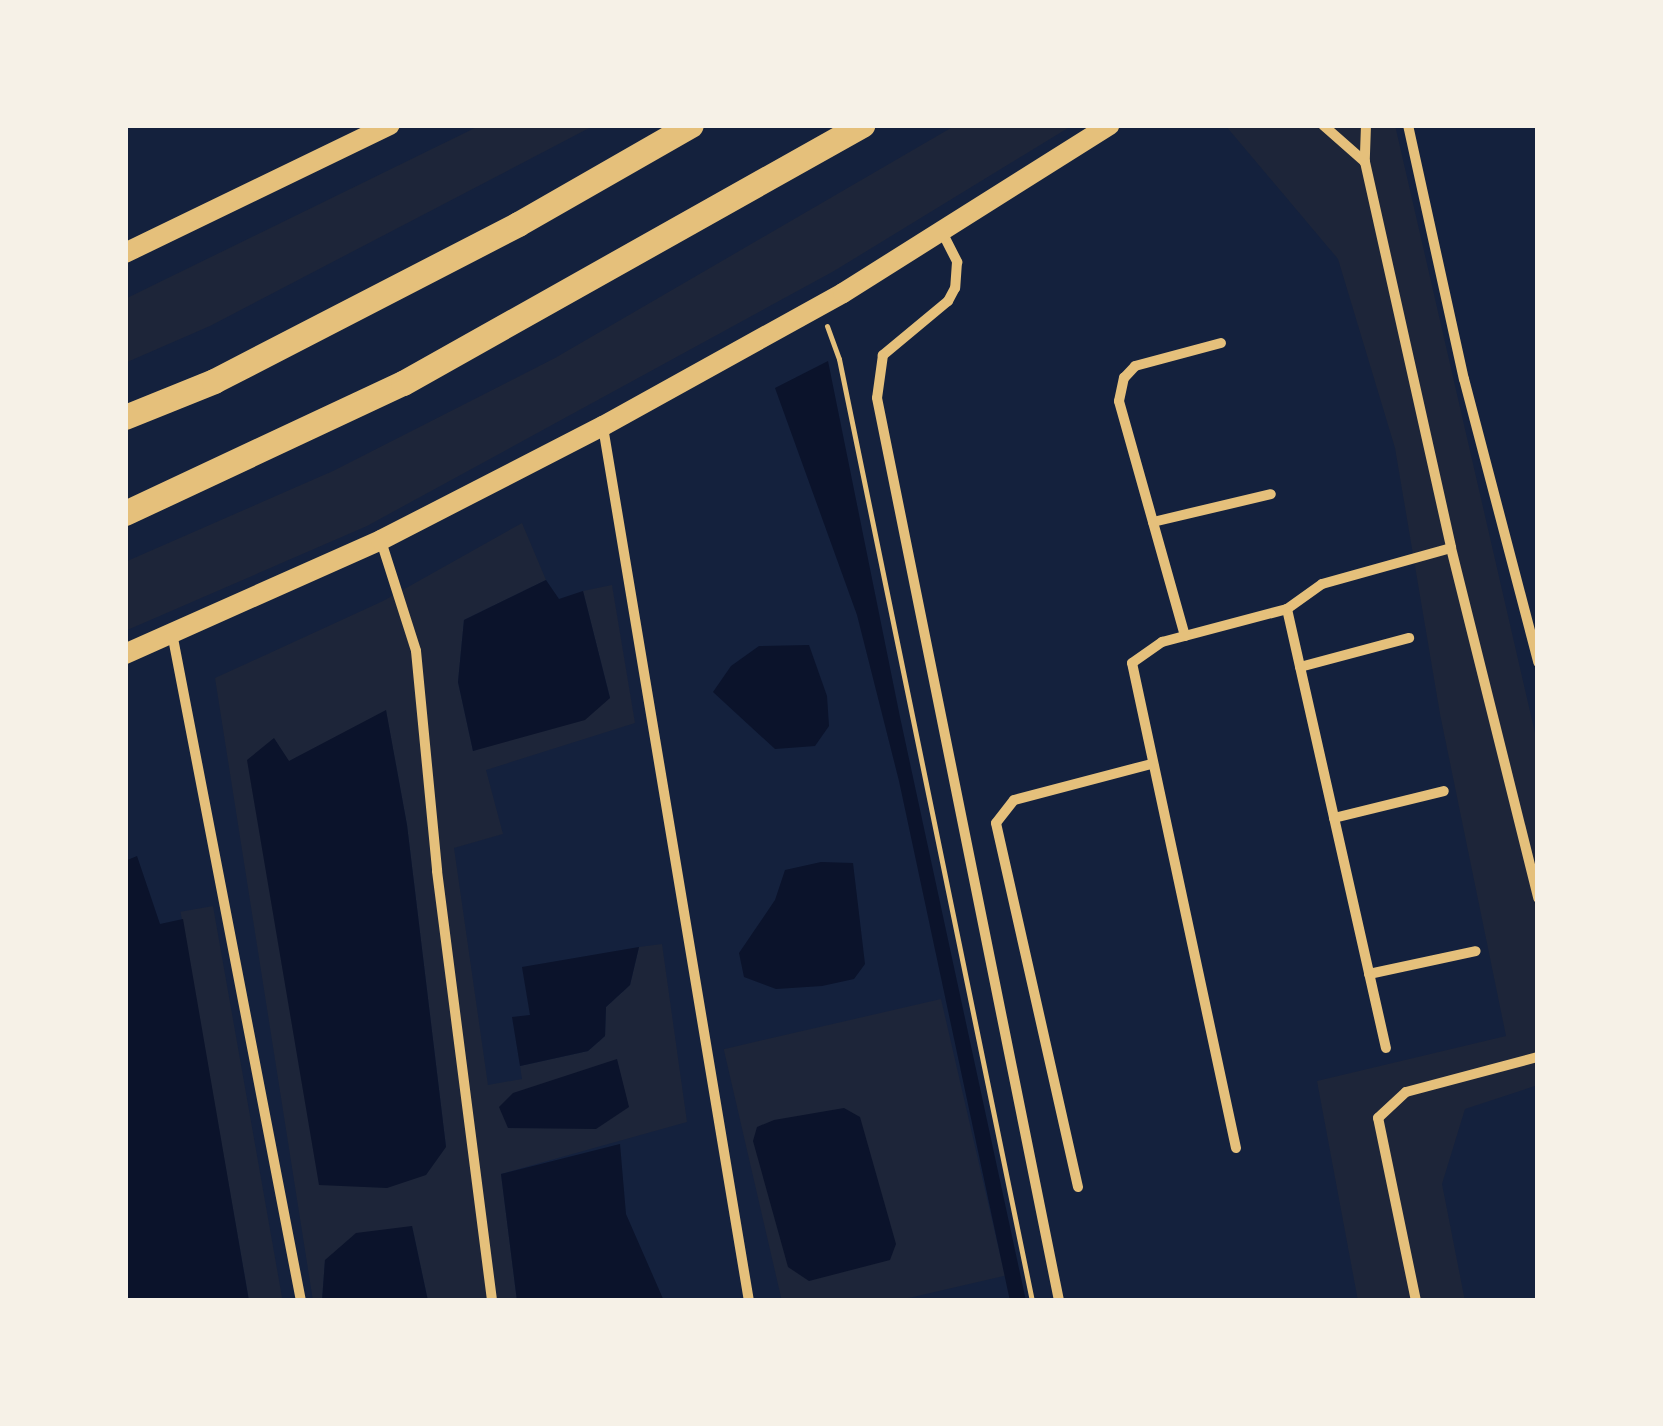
<!DOCTYPE html>
<html>
<head>
<meta charset="utf-8">
<style>
	body { margin:0 }
	#map { position:relative; width:1663px; height:1426px; overflow:hidden; background:#14213d; font-family:Raleway,sans-serif }
	div>[style] { position:absolute }
	.green>* { inset:0; background:#1d2539; transform-origin:0 0 }
	.water>* { inset:0; background:#0b132b }
	.path>* { height:5px; margin:-2.5px; padding:0 2.5px; transform-origin:2.5px; border-radius:2.5px; background:#e5c07b }
	.minor>* { height:10px; margin:-5px; padding:0 5px; transform-origin:5px; border-radius:5px; background:#e5c07b }
	.secondary>* { height:20px; margin:-10px; padding:0 10px; transform-origin:10px; border-radius:10px; background:#e5c07b }
	.motorway>* { height:25px; margin:-12.5px; padding:0 12.5px; transform-origin:12.5px; border-radius:12.5px; background:#e5c07b }
	span { translate:-50% -50%; white-space:nowrap; text-align:center; line-height:1.15; -webkit-text-stroke:10px #f6f1e7; paint-order:stroke }
	.frame { position:absolute; inset:0; border:128px solid #f6f1e7; pointer-events:none }
</style>
</head>
<body>
<div id="map">
	<div class="green">
		<i style="clip-path:polygon(481px 125px,595px 125px,210px 326px,125px 363px,125px 299px)"></i>
		<i style="clip-path:polygon(956px 125px,1073px 125px,834px 271px,367px 526px,125px 631px,125px 562px,333px 471px,555px 358px)"></i>
		<i style="clip-path:polygon(1225px 125px,1395px 125px,1538px 746px,1538px 1085px,1465px 1109px,1442px 1184px,1465px 1301px,1358px 1301px,1317px 1081px,1506px 1036px,1440px 714px,1395px 448px,1338px 259px)"></i>
		<i style="clip-path:polygon(evenodd,522px 523px,546px 580px,464px 620px,458px 682px,473px 751px,610px 698px,583px 591px,612px 585px,635px 723px,486px 770px,503px 834px,454px 848px,488px 1085px,522px 1079px,520px 1066px,588px 1051px,605px 1036px,606px 1007px,630px 985px,639px 947px,662px 944px,687px 1122px,501px 1174px,517px 1301px,428px 1301px,412px 1226px,325px 1260px,322px 1301px,313px 1301px,215px 678px,383px 601px,522px 523px,386px 711px,407px 825px,446px 1147px,274px 739px,289px 762px,386px 711px)"></i>
		<i style="left:213px;top:906px;width:401px;height:33px;rotate:80deg"></i>
		<i style="left:941px;top:999px;width:284px;height:223px;rotate:77deg"></i>
	</div>
	<div class="water">
		<i style="clip-path:polygon(828px 361px,900px 717px,1026px 1301px,1010px 1301px,899px 781px,857px 615px,775px 388px)"></i>
		<i style="clip-path:polygon(546px 580px,559px 599px,583px 591px,610px 698px,585px 720px,473px 751px,458px 682px,464px 620px)"></i>
		<i style="clip-path:polygon(809px 645px,827px 696px,829px 726px,815px 746px,775px 749px,713px 692px,731px 666px,759px 646px)"></i>
		<i style="clip-path:polygon(386px 710px,407px 825px,446px 1147px,426px 1175px,387px 1188px,319px 1185px,247px 760px,274px 738px,289px 761px)"></i>
		<i style="clip-path:polygon(137px 856px,160px 924px,183px 919px,249px 1301px,125px 1301px,125px 861px)"></i>
		<i style="clip-path:polygon(821px 862px,853px 863px,865px 964px,854px 979px,822px 986px,776px 989px,744px 977px,739px 953px,775px 900px,785px 870px)"></i>
		<i style="clip-path:polygon(639px 947px,630px 985px,606px 1007px,605px 1036px,588px 1051px,520px 1066px,512px 1017px,530px 1015px,522px 967px)"></i>
		<i style="clip-path:polygon(617px 1059px,629px 1107px,596px 1129px,508px 1128px,499px 1107px,513px 1093px)"></i>
		<i style="clip-path:polygon(844px 1108px,860px 1117px,896px 1244px,890px 1260px,809px 1281px,788px 1267px,753px 1141px,757px 1127px,774px 1120px)"></i>
		<i style="clip-path:polygon(620px 1144px,626px 1214px,664px 1301px,517px 1301px,501px 1174px)"></i>
		<i style="clip-path:polygon(412px 1226px,428px 1301px,322px 1301px,325px 1260px,356px 1233px)"></i>
	</div>
	<div class="path">
		<i style="left:827px;top:326px;width:35px;rotate:70deg"></i>
		<i style="left:839px;top:359px;width:962px;rotate:78.42deg"></i>
	</div>
	<div class="minor">
		<i style="left:1323px;top:125px;width:56px;rotate:41.4deg"></i>
		<i style="left:1366px;top:125px;width:37px;rotate:92deg"></i>
		<i style="left:1365px;top:162px;width:395px;rotate:77.4deg"></i>
		<i style="left:1451px;top:548px;width:361px;rotate:76deg"></i>
		<i style="left:1408px;top:125px;width:260px;rotate:77.6deg"></i>
		<i style="left:1464px;top:379px;width:293px;rotate:75.3deg"></i>
		<i style="left:942px;top:232px;width:34px;rotate:63deg"></i>
		<i style="left:957px;top:262px;width:26px;rotate:94deg"></i>
		<i style="left:955px;top:288px;width:15px;rotate:118deg"></i>
		<i style="left:948px;top:301px;width:85px;rotate:140.3deg"></i>
		<i style="left:883px;top:355px;width:43px;rotate:97.9deg"></i>
		<i style="left:877px;top:398px;width:921px;rotate:78.6deg"></i>
		<i style="left:603px;top:427px;width:886px;rotate:80.52deg"></i>
		<i style="left:1153px;top:522px;width:121px;rotate:-13.3deg"></i>
		<i style="left:381px;top:541px;width:115px;rotate:72.3deg"></i>
		<i style="left:416px;top:651px;width:221px;rotate:84.5deg"></i>
		<i style="left:437px;top:871px;width:434px;rotate:82.7deg"></i>
		<i style="left:1287px;top:609px;width:450px;rotate:77.3deg"></i>
		<i style="left:172px;top:633px;width:680px;rotate:79.07deg"></i>
		<i style="left:1185px;top:636px;width:244px;rotate:-105.7deg"></i>
		<i style="left:1119px;top:401px;width:24px;rotate:-78deg"></i>
		<i style="left:1124px;top:378px;width:16px;rotate:-47deg"></i>
		<i style="left:1135px;top:366px;width:89px;rotate:-15deg"></i>
		<i style="left:1300px;top:667px;width:113px;rotate:-14.9deg"></i>
		<i style="left:1334px;top:818px;width:113px;rotate:-13.8deg"></i>
		<i style="left:1369px;top:974px;width:109px;rotate:-12.1deg"></i>
		<i style="left:1236px;top:1148px;width:496px;rotate:-102.1deg"></i>
		<i style="left:1132px;top:663px;width:37px;rotate:-35deg"></i>
		<i style="left:1162px;top:642px;width:129px;rotate:-14.8deg"></i>
		<i style="left:1287px;top:609px;width:43px;rotate:-35.5deg"></i>
		<i style="left:1322px;top:584px;width:134px;rotate:-15.6deg"></i>
		<i style="left:1078px;top:1187px;width:373px;rotate:-102.7deg"></i>
		<i style="left:996px;top:823px;width:29px;rotate:-52deg"></i>
		<i style="left:1014px;top:800px;width:142px;rotate:-14.7deg"></i>
		<i style="left:1416px;top:1301px;width:187px;rotate:-101.7deg"></i>
		<i style="left:1378px;top:1118px;width:38px;rotate:-43deg"></i>
		<i style="left:1406px;top:1092px;width:137px;rotate:-14.9deg"></i>
	</div>
	<div class="secondary">
		<i style="left:125px;top:253px;width:294px;rotate:-25.8deg"></i>
		<i style="left:125px;top:654px;width:280px;rotate:-24deg"></i>
		<i style="left:381px;top:540px;width:250px;rotate:-27.2deg"></i>
		<i style="left:603px;top:426px;width:274px;rotate:-29deg"></i>
		<i style="left:843px;top:293px;width:315px;rotate:-32.2deg"></i>
	</div>
	<div class="motorway">
		<i style="left:125px;top:417px;width:96px;rotate:-22deg"></i>
		<i style="left:214px;top:381px;width:342px;rotate:-27.3deg"></i>
		<i style="left:518px;top:224px;width:199px;rotate:-29.8deg"></i>
		<i style="left:125px;top:513px;width:307px;rotate:-25.1deg"></i>
		<i style="left:403px;top:383px;width:527px;rotate:-29.34deg"></i>
	</div>
	<div class="frame"></div>
</div>
</body>
</html>
